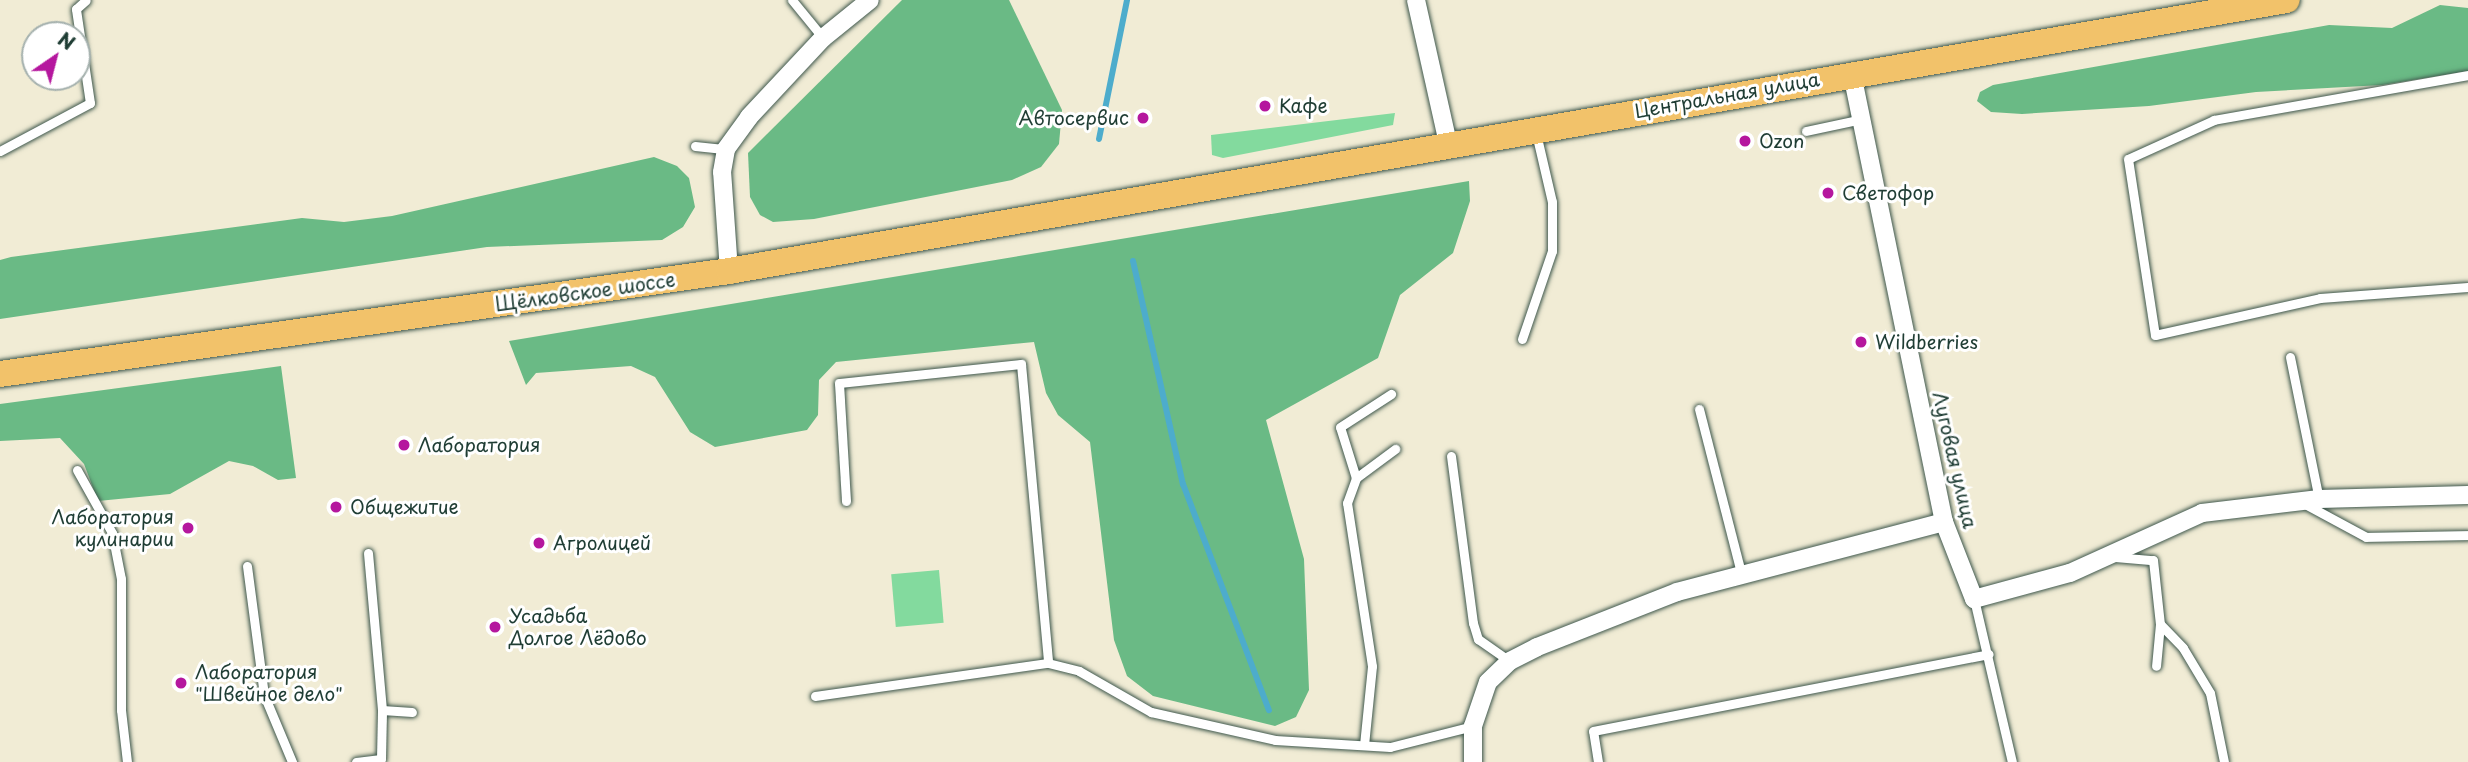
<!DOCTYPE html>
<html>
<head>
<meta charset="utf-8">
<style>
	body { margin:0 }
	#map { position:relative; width:2468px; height:762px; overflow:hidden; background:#f1ecd5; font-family:"Playpen Sans",sans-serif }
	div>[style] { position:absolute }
	.green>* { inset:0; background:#83da9e; transform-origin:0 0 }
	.forest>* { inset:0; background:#6aba85 }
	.stream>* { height:6px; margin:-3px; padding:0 3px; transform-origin:3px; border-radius:3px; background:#4daccc }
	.roads { filter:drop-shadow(0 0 2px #3e574c) drop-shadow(0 0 2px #3e574c) }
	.service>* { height:9px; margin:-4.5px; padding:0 4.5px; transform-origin:4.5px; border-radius:4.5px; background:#fff }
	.minor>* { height:18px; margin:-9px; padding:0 9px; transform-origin:9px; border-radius:9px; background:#fff }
	.primary>* { height:26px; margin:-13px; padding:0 13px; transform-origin:13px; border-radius:13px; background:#f2c26a }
	.dots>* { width:19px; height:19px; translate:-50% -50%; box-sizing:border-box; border:4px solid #fff; border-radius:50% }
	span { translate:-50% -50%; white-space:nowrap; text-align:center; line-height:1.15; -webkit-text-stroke:6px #fff; paint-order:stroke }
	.street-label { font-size:19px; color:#1f3d34 }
	.poi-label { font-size:19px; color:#1f3d34 }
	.left { translate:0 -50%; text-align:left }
	.right { translate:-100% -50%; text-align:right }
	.north { position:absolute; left:21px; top:21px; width:70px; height:70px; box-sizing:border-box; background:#fff; border:2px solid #a5b1ae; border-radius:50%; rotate:35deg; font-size:19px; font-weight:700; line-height:28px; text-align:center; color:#1f3d34 }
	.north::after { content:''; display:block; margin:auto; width:24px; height:32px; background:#b5179e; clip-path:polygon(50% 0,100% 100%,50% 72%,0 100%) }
</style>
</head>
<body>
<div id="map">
	<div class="green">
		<i style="clip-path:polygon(1395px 113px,1393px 125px,1223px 158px,1212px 155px,1211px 135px)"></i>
		<i style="left:939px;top:570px;width:53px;height:48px;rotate:85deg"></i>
	</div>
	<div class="forest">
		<i style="clip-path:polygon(902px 0,1009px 0,1062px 110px,1059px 144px,1041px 167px,1012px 180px,814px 219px,773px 222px,760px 215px,750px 197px,748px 153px)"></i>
		<i style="clip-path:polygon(2440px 5px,2468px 8px,2468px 71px,2382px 85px,2256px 92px,2149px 106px,2022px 114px,1991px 112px,1977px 101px,1980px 92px,1993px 85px,2329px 25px,2392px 28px)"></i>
		<i style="clip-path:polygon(654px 157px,677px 166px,689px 178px,695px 207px,683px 227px,662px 240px,487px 247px,0 319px,0 260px,11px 257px,302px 218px,344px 222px,392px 216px)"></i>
		<i style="clip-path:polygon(1469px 181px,1470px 201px,1453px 253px,1400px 295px,1378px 358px,1266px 420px,1304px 559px,1309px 690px,1296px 717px,1275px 726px,1153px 696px,1127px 676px,1114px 640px,1090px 442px,1058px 415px,1046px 393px,1034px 342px,836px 362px,819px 380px,818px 415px,807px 430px,715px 447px,690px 432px,655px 377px,631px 366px,536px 373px,526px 385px,509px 341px)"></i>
		<i style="clip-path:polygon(281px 366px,296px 478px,278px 480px,253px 466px,229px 461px,170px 494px,98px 501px,84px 464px,60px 438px,0 441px,0 404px)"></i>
	</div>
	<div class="stream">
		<i style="left:1099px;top:139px;width:142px;rotate:-78.6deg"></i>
		<i style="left:1133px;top:261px;width:229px;rotate:77.4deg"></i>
		<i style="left:1183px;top:484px;width:242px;rotate:69.2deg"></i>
	</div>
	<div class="roads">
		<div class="service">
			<i style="left:792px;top:0;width:49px;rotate:50.8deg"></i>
			<i style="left:2468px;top:75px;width:258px;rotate:170deg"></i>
			<i style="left:2214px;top:120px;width:94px;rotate:155.6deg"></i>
			<i style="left:2128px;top:159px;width:178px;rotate:81.3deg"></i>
			<i style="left:2155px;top:335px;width:169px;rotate:-12.6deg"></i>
			<i style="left:2320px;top:298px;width:148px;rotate:-4.3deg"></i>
			<i style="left:1806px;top:131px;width:57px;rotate:-12.1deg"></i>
			<i style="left:695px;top:146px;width:31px;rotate:6deg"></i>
			<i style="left:0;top:151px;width:102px;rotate:-28.1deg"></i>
			<i style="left:90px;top:103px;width:95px;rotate:-98.5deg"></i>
			<i style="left:76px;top:9px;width:13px;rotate:-42deg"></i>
			<i style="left:1522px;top:339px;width:93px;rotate:-71.2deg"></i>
			<i style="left:1552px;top:251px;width:49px;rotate:-90deg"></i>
			<i style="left:1552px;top:202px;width:71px;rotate:-103.1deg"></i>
			<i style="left:2290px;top:357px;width:145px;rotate:78.5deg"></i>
			<i style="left:1699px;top:409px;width:169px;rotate:75.6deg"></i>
			<i style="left:1451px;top:456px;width:168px;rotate:82.5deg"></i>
			<i style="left:1473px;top:623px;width:17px;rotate:73deg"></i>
			<i style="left:1478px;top:639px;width:39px;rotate:35deg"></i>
			<i style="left:77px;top:470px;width:72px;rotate:60.9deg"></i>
			<i style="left:112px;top:533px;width:47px;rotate:78.9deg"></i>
			<i style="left:121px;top:579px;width:131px;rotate:90deg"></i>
			<i style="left:121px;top:710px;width:52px;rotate:83.4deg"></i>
			<i style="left:1356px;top:478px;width:49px;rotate:-36.6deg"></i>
			<i style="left:846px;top:501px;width:118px;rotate:-93.4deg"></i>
			<i style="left:839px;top:383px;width:183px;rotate:-6deg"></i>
			<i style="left:1021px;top:364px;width:300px;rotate:84.8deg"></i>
			<i style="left:2305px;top:504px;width:69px;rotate:28.4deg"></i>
			<i style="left:2366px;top:537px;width:102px;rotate:-1.1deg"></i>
			<i style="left:368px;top:553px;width:158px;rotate:84.9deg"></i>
			<i style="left:382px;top:710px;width:30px;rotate:4deg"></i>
			<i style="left:2115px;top:557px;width:38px;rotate:5deg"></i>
			<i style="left:2153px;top:560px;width:64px;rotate:83.8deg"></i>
			<i style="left:2160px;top:624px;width:42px;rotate:95.4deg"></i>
			<i style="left:247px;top:566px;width:130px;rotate:82.5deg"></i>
			<i style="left:264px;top:695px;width:73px;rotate:67.3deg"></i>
			<i style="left:1974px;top:599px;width:167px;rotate:76.9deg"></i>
			<i style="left:2160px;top:624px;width:33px;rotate:46deg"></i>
			<i style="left:2183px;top:648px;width:52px;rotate:59deg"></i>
			<i style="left:2210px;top:693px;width:70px;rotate:78.5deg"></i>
			<i style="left:815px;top:696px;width:235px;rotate:-8.1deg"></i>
			<i style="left:1048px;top:663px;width:32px;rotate:14deg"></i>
			<i style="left:1079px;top:671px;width:83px;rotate:29.7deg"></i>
			<i style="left:1151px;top:712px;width:127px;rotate:12.7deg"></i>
			<i style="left:1275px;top:740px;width:115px;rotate:3.5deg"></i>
			<i style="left:1390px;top:747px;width:86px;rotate:-14.2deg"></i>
			<i style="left:1364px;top:745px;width:79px;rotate:-84.2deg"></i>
			<i style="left:1372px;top:666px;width:165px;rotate:-98.7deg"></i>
			<i style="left:1347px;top:503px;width:27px;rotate:-70deg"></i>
			<i style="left:1356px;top:478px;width:53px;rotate:-107.4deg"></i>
			<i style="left:1340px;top:427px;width:61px;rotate:-32.9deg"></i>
			<i style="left:356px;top:762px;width:25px;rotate:-7deg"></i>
			<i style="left:381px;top:759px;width:49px;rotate:-88.8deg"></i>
			<i style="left:1598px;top:762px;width:31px;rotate:-99deg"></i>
			<i style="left:1593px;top:731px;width:403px;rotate:-11deg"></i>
		</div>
		<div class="minor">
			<i style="left:1416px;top:0;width:147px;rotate:77.4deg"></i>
			<i style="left:1852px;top:74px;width:457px;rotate:78.4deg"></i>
			<i style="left:1944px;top:522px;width:83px;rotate:68.7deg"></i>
			<i style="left:1974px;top:599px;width:99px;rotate:-15.2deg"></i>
			<i style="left:2070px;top:573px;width:145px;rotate:-24.4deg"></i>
			<i style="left:2202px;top:513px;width:118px;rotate:-6.8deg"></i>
			<i style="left:2319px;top:499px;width:149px;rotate:-1.5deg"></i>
			<i style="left:729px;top:271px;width:99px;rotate:-94deg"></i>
			<i style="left:722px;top:172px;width:23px;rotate:-80deg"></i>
			<i style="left:726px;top:149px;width:39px;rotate:-54deg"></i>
			<i style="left:749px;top:117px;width:108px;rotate:-46.9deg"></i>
			<i style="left:823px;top:38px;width:60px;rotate:-39deg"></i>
			<i style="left:1473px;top:762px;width:36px;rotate:-90deg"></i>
			<i style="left:1473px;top:726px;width:46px;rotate:-71.2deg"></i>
			<i style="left:1488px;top:682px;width:30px;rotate:-44deg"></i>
			<i style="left:1510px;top:661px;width:30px;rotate:-27deg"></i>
			<i style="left:1537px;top:647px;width:150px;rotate:-21.4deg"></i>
			<i style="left:1677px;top:592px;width:276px;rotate:-14.7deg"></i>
		</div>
		<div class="primary">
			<i style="left:0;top:374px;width:736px;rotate:-8.04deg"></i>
			<i style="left:729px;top:271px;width:1581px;rotate:-9.87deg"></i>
		</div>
	</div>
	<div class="dots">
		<i style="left:1265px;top:106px;background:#b5179e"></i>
		<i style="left:1143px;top:118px;background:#b5179e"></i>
		<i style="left:1745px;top:141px;background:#b5179e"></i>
		<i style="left:1828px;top:193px;background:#b5179e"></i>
		<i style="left:1861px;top:342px;background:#b5179e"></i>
		<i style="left:404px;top:445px;background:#b5179e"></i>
		<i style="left:336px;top:507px;background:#b5179e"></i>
		<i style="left:188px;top:528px;background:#b5179e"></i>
		<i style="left:539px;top:543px;background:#b5179e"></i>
		<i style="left:495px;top:627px;background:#b5179e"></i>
		<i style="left:181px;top:683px;background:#b5179e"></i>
	</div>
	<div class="street-label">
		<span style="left:1727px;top:95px;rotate:-10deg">Центральная улица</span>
		<span style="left:585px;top:292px;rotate:-8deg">Щёлковское шоссе</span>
		<span style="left:1955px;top:460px;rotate:77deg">Луговая улица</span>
	</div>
	<div class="poi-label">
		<span class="left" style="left:1279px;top:106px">Кафе</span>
		<span class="right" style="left:1129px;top:118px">Автосервис</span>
		<span class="left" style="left:1759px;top:141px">Ozon</span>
		<span class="left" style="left:1842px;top:193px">Светофор</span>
		<span class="left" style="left:1875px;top:342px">Wildberries</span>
		<span class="left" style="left:418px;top:445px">Лаборатория</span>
		<span class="left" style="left:350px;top:507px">Общежитие</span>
		<span class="right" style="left:174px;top:528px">Лаборатория<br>кулинарии</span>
		<span class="left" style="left:553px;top:543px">Агролицей</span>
		<span class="left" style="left:509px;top:627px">Усадьба<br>Долгое Лёдово</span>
		<span class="left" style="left:195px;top:683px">Лаборатория<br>"Швейное дело"</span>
	</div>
	<div class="north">N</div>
</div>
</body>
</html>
